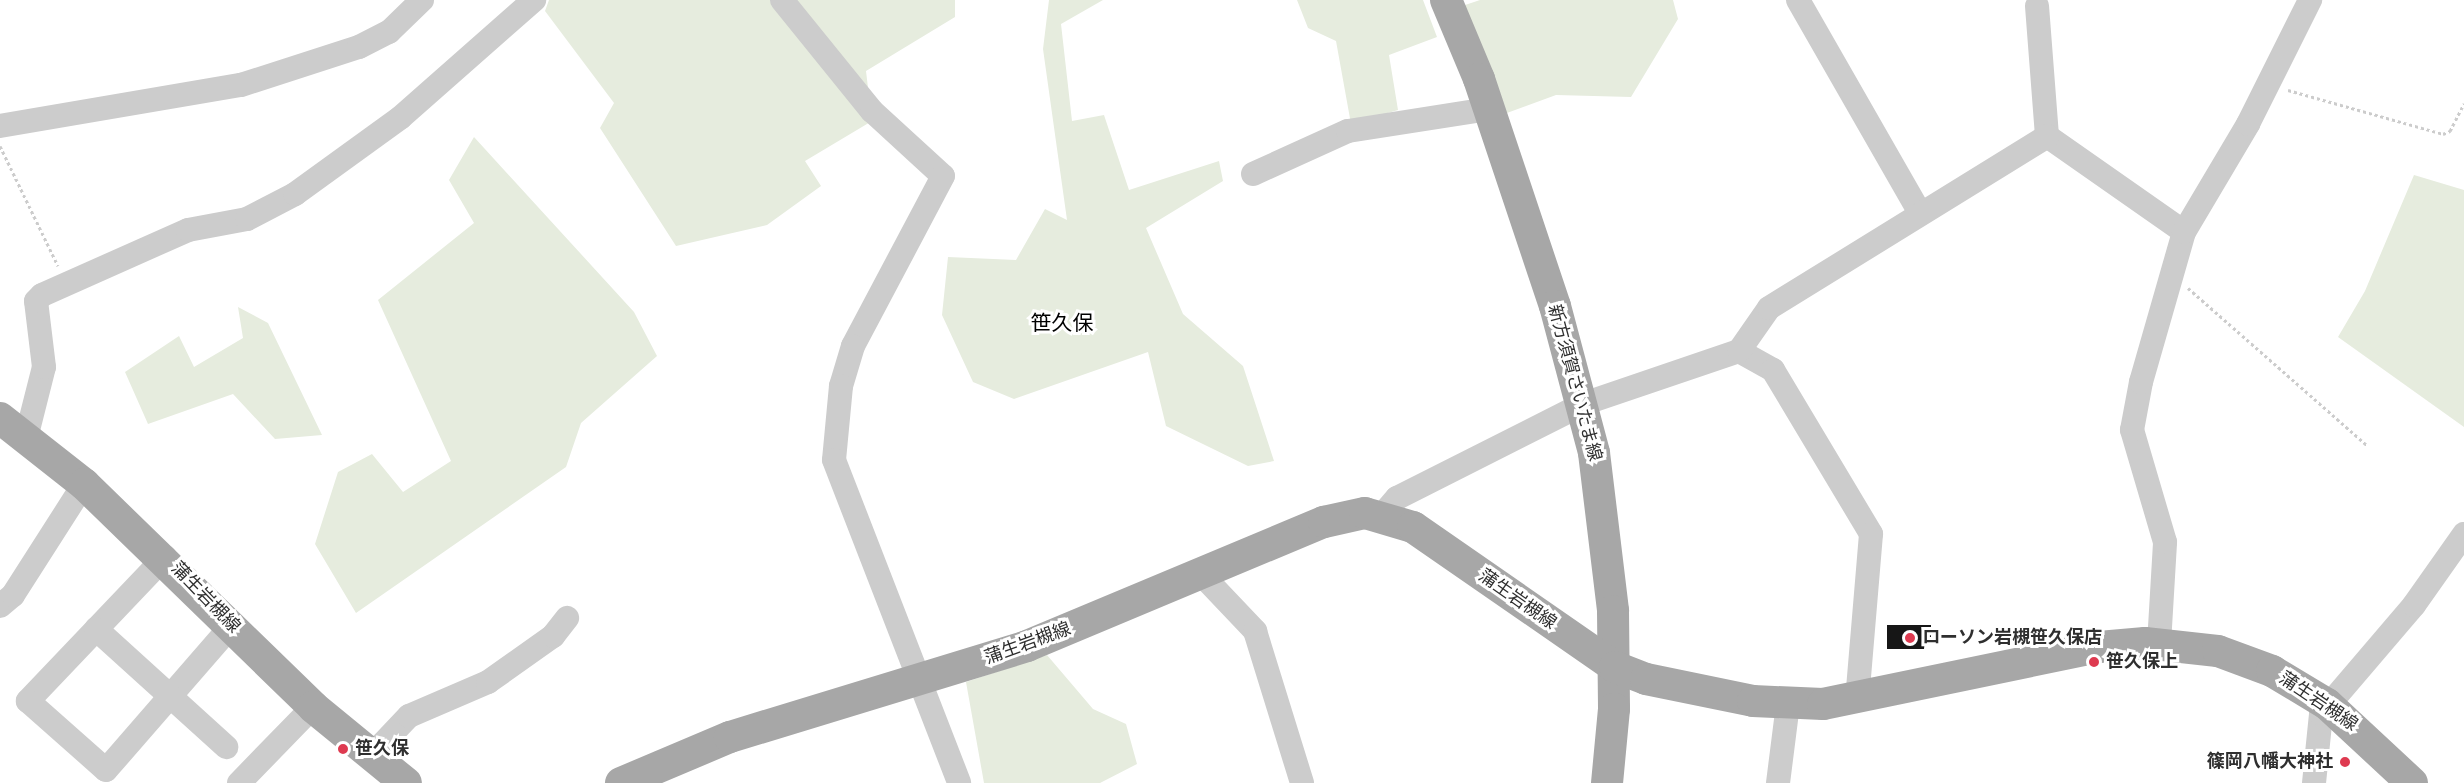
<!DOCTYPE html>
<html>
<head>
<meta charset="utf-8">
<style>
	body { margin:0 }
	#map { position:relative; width:2464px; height:783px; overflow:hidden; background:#fff; font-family:"Sofia Sans Condensed","Noto Sans JP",sans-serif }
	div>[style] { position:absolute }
	.green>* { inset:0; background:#e6ecde }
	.building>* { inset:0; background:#161616 }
	.path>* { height:3px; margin-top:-1.5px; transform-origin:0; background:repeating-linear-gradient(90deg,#ccc 0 3px,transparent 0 6px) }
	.minor>* { height:24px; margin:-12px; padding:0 12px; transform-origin:12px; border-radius:12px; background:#ccc }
	.major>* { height:32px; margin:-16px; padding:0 16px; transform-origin:16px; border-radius:16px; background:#a7a7a7 }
	.dots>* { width:16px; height:16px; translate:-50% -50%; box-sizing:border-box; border:3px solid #fff; border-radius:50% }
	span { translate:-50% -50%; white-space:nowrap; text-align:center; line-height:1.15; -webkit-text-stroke:6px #fff; paint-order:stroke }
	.street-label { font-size:18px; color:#2f2f2f }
	.poi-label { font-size:18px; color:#2f2f2f; font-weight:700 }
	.left { translate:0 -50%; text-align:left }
	.right { translate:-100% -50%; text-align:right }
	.quarter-label { font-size:21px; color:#000 }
</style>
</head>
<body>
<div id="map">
	<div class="green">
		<i style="clip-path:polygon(549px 0,955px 0,955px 17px,866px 71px,872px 121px,805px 161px,821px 186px,767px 225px,676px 246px,600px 128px,614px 103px,545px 11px)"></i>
		<i style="clip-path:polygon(1049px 0,1103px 0,1061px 24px,1072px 121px,1104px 115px,1129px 190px,1219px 161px,1223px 181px,1146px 228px,1183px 314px,1243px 366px,1274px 461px,1248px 466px,1166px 426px,1148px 352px,1014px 399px,973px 382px,942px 315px,948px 257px,1016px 260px,1045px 209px,1067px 220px,1043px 49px)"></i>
		<i style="clip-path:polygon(1297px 0,1423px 0,1437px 37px,1389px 55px,1398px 110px,1351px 124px,1336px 41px,1308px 28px)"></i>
		<i style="clip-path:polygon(1480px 0,1673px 0,1678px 19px,1631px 97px,1556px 95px,1496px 117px,1462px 6px)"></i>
		<i style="clip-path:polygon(474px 137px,634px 312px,657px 356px,581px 423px,566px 467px,356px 613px,315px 544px,338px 472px,372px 454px,403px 492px,451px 461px,378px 300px,474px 223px,449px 180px)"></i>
		<i style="clip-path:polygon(2414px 175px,2464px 190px,2464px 427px,2338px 337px,2365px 291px)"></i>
		<i style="clip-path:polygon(238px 307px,268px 323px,322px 435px,275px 439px,233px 394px,148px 424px,125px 372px,179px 336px,194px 367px,243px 338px)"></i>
		<i style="clip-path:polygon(1047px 655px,1093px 709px,1126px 724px,1137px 764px,1100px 783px,984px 783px,966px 682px)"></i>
	</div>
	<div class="building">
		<i style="clip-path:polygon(1887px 625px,1931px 625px,1931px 640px,1925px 640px,1924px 649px,1887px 649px)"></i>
	</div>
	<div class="path">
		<i style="left:2288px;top:90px;width:161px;rotate:15.8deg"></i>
		<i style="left:2443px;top:134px;width:8px;rotate:-23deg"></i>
		<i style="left:2450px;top:131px;width:31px;rotate:-63deg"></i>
		<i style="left:0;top:146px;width:133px;rotate:64.2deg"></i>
		<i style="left:2188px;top:288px;width:238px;rotate:41.3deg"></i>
	</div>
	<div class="minor">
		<i style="left:782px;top:0;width:143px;rotate:51deg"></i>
		<i style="left:872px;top:111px;width:96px;rotate:42.5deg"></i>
		<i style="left:943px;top:176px;width:192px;rotate:117.9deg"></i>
		<i style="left:853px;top:346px;width:42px;rotate:106.7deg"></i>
		<i style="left:841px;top:386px;width:74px;rotate:95.4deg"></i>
		<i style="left:834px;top:460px;width:346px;rotate:68.8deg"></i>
		<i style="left:1798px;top:0;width:243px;rotate:60.2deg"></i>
		<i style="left:2037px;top:6px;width:130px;rotate:85.6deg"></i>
		<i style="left:2047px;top:136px;width:167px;rotate:35deg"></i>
		<i style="left:0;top:126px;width:244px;rotate:-9.7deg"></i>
		<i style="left:241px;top:85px;width:124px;rotate:-17.9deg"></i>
		<i style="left:359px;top:47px;width:34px;rotate:-27deg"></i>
		<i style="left:389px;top:32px;width:46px;rotate:-44.1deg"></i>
		<i style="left:1253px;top:174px;width:104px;rotate:-24.4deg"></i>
		<i style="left:1348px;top:131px;width:143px;rotate:-8.9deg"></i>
		<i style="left:1739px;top:351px;width:39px;rotate:29deg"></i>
		<i style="left:1773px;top:370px;width:191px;rotate:59.1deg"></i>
		<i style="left:1871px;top:534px;width:167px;rotate:94.8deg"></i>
		<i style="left:27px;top:434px;width:69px;rotate:-75.8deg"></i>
		<i style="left:44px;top:367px;width:66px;rotate:-96.9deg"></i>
		<i style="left:36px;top:301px;width:8px;rotate:-45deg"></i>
		<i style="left:42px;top:295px;width:160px;rotate:-24deg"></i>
		<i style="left:188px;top:230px;width:60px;rotate:-10.6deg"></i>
		<i style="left:247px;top:219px;width:54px;rotate:-27.5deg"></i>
		<i style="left:295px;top:194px;width:130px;rotate:-35.9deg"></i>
		<i style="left:400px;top:118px;width:179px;rotate:-41.4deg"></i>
		<i style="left:1382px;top:515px;width:23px;rotate:-49deg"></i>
		<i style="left:1397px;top:498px;width:208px;rotate:-26.8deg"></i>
		<i style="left:1583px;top:404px;width:165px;rotate:-18.8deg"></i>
		<i style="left:1739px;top:351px;width:52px;rotate:-55.1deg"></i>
		<i style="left:1769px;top:308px;width:327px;rotate:-31.7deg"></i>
		<i style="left:165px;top:557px;width:199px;rotate:133.6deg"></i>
		<i style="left:28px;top:701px;width:104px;rotate:41.5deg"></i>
		<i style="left:106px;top:770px;width:192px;rotate:-49deg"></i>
		<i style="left:1201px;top:574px;width:79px;rotate:46.5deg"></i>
		<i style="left:1255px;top:631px;width:159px;rotate:72.8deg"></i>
		<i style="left:0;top:606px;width:17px;rotate:-40deg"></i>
		<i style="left:13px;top:595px;width:132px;rotate:-57.4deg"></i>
		<i style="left:96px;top:629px;width:176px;rotate:42.2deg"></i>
		<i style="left:2159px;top:644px;width:102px;rotate:-86.6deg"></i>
		<i style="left:2165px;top:542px;width:117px;rotate:-106.4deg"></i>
		<i style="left:2132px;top:430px;width:49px;rotate:-79.4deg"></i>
		<i style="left:2141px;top:382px;width:156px;rotate:-74deg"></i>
		<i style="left:2184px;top:232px;width:126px;rotate:-59.3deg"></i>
		<i style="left:2248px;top:124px;width:139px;rotate:-63.4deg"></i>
		<i style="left:371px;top:756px;width:55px;rotate:-46.5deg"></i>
		<i style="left:409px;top:716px;width:86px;rotate:-23.3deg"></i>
		<i style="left:488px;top:682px;width:80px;rotate:-35.3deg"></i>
		<i style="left:553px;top:636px;width:23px;rotate:-52deg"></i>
		<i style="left:239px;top:783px;width:106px;rotate:-45.8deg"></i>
		<i style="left:1778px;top:783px;width:80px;rotate:-82.8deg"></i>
		<i style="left:2314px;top:783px;width:69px;rotate:-84.2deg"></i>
		<i style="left:2321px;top:714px;width:143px;rotate:-49.5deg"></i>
		<i style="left:2414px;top:605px;width:87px;rotate:-54.8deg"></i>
	</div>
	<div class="major">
		<i style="left:1446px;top:0;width:86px;rotate:67.3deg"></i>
		<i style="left:1479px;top:79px;width:239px;rotate:71.5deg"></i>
		<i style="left:1555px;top:306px;width:152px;rotate:75.1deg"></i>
		<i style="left:1594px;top:453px;width:159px;rotate:83.1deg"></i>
		<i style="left:1613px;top:611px;width:98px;rotate:89.4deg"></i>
		<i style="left:1614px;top:709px;width:74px;rotate:95.4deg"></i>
		<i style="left:0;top:418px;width:107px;rotate:38.2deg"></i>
		<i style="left:84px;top:484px;width:320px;rotate:44.2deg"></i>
		<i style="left:313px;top:707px;width:120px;rotate:39.3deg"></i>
		<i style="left:621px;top:783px;width:118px;rotate:-22.9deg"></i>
		<i style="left:730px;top:737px;width:311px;rotate:-17deg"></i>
		<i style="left:1027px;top:646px;width:322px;rotate:-22.7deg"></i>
		<i style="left:1324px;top:522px;width:42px;rotate:-12.4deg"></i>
		<i style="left:1365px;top:513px;width:50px;rotate:16.3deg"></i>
		<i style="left:1413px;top:527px;width:246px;rotate:34.7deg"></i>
		<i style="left:1615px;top:667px;width:33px;rotate:21deg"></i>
		<i style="left:1646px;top:679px;width:109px;rotate:11.6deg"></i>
		<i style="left:1753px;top:701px;width:70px;rotate:2.5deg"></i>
		<i style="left:1823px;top:704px;width:282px;rotate:-11.7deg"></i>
		<i style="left:2099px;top:647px;width:46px;rotate:-5deg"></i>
		<i style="left:2145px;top:643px;width:73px;rotate:6.3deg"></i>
		<i style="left:2218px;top:651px;width:58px;rotate:20.3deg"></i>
		<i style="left:2272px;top:671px;width:64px;rotate:31deg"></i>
		<i style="left:2327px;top:704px;width:116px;rotate:42.9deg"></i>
	</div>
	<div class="dots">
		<i style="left:1910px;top:638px;background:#de3a50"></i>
		<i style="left:2094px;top:662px;background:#de3a50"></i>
		<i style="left:343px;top:749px;background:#de3a50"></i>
		<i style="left:2345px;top:762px;background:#de3a50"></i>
	</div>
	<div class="street-label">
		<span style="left:1574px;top:383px;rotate:75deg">新方須賀さいたま線</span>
		<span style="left:205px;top:598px;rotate:46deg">蒲生岩槻線</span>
		<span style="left:1517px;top:600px;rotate:35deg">蒲生岩槻線</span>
		<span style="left:1028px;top:644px;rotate:-20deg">蒲生岩槻線</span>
		<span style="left:2318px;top:702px;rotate:34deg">蒲生岩槻線</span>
	</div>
	<div class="poi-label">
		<span class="left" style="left:1922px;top:638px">ローソン岩槻笹久保店</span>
		<span class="left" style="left:2106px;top:662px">笹久保上</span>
		<span class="left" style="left:355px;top:749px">笹久保</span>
		<span class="right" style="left:2333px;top:762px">篠岡八幡大神社</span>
	</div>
	<div class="quarter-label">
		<span style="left:1062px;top:324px">笹久保</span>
	</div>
</div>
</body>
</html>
